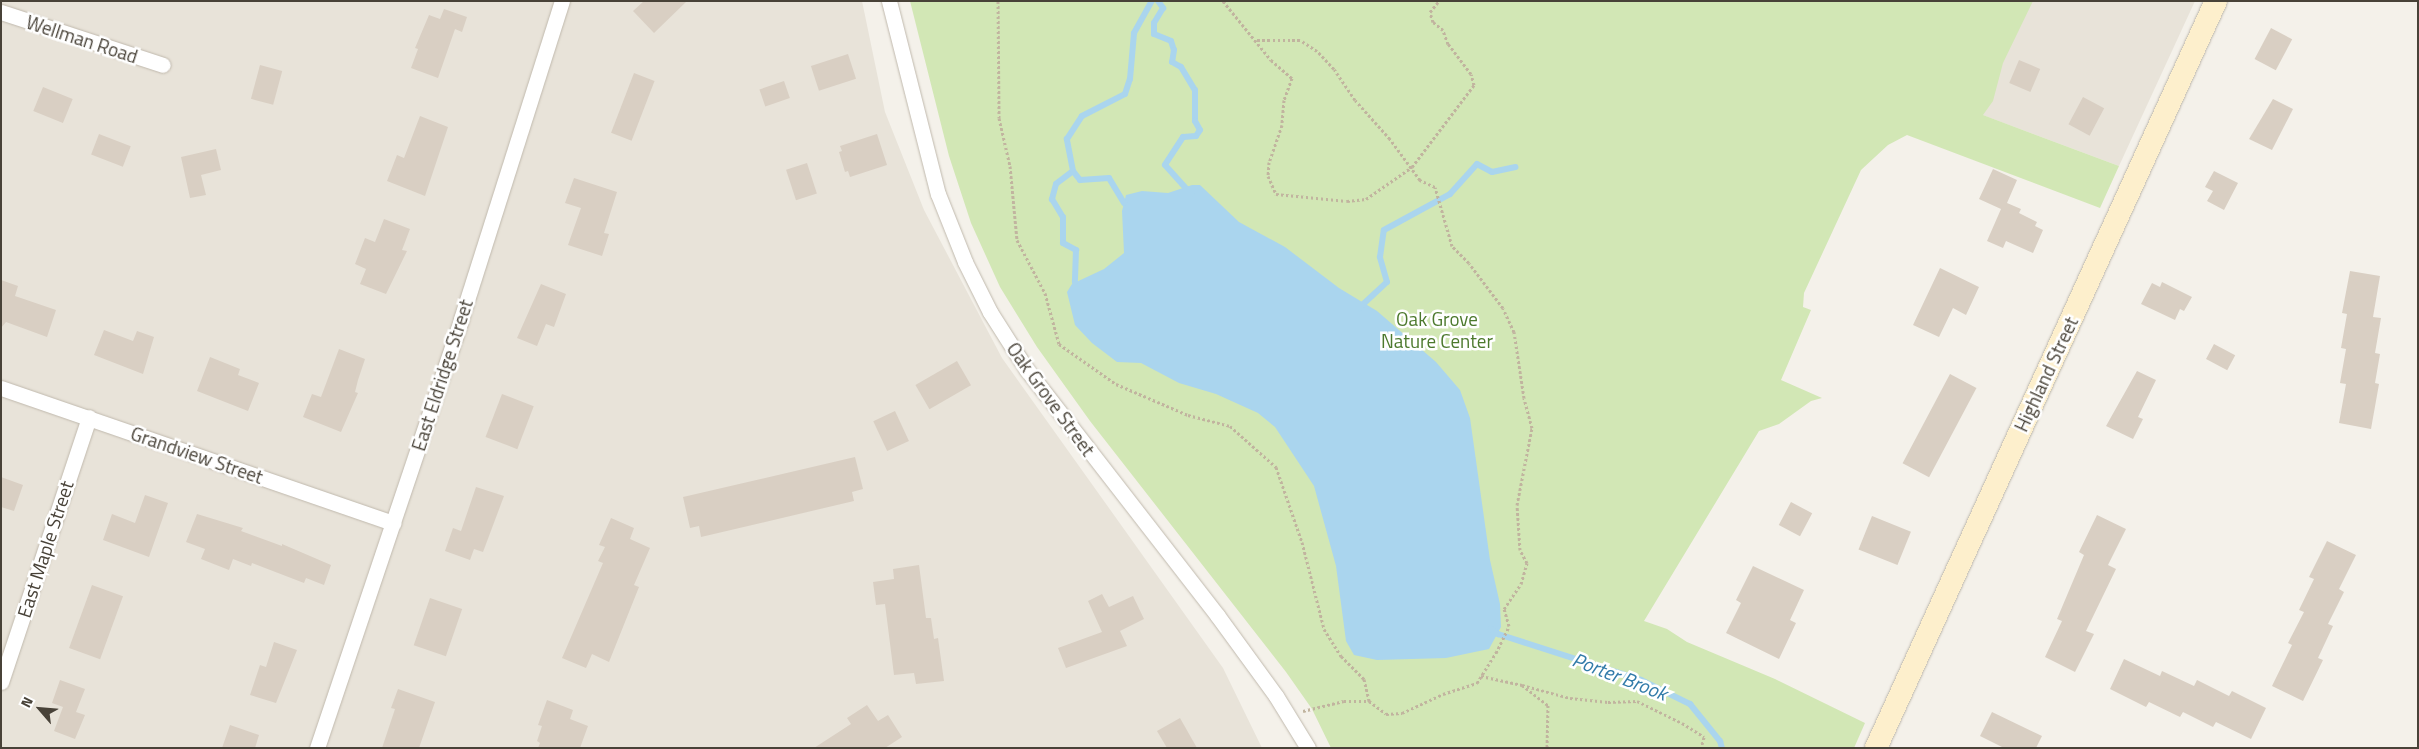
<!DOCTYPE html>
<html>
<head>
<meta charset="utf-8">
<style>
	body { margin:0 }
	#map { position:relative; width:2419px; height:749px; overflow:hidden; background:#f4f1ea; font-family:"Titillium Web",sans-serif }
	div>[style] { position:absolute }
	.residential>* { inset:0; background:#e8e3d9 }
	.green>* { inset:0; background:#d2e7b5 }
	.water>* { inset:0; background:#aad5ee }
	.stream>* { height:6px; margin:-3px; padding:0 3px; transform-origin:3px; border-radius:3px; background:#aad5ee }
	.building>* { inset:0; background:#d9cfc3; transform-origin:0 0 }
	.path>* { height:3px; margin-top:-1.5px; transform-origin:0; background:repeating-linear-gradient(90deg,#c1b49f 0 2.5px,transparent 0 5px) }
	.roads { filter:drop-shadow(0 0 1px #c0b9ad) drop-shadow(0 0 1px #c0b9ad) }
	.street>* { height:15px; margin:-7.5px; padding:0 7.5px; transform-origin:7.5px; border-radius:7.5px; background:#fff }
	.secondary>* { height:22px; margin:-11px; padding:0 11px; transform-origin:11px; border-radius:11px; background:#fdefcc }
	span { translate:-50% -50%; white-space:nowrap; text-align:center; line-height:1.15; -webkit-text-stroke:5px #fff; paint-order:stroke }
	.street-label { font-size:19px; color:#484238 }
	.park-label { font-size:19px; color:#4c792d }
	.water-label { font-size:20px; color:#327ba9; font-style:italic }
	.frame { position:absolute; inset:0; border:2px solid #484238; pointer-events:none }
	.north { position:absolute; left:15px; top:684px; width:50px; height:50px; -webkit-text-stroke:4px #fff; paint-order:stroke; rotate:297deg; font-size:14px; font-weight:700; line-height:20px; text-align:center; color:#484238 }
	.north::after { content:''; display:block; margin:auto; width:18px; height:22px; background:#484238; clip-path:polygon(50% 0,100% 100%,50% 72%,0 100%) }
</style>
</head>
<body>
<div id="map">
	<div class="residential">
		<i style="clip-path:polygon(1px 1px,862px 1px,885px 112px,924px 210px,1002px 358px,1223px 668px,1262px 748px,1px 748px)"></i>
		<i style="clip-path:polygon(1878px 1px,2195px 1px,2119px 166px,1900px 84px)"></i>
	</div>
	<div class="green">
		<i style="clip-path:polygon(910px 1px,2033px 1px,2003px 63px,1993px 101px,1983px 115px,2119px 166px,2100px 208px,1907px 135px,1888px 145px,1861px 170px,1804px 293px,1803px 307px,1811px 310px,1781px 380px,1822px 398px,1811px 401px,1779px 424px,1759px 431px,1644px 621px,1667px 629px,1687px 642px,1775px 679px,1865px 723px,1854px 748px,1331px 748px,1312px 709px,1286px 672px,1090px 421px,1037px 347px,1000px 287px,971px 223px,949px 156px)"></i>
	</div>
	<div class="water">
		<i style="clip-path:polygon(1192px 185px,1200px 185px,1239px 222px,1285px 247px,1339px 288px,1377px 311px,1436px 362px,1460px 390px,1470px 418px,1490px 560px,1500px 604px,1501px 627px,1489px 649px,1446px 658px,1377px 660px,1354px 655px,1346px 641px,1336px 566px,1314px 486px,1275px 427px,1258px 413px,1216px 394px,1179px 383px,1141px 363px,1117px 362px,1092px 343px,1075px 325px,1067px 292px,1072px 284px,1104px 269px,1124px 253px,1122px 211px,1126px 195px,1142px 191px,1168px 193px)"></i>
	</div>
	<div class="stream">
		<i style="left:1158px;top:1px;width:9px;rotate:54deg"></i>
		<i style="left:1163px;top:8px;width:17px;rotate:121deg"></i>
		<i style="left:1154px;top:23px;width:11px;rotate:90deg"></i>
		<i style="left:1154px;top:34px;width:18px;rotate:22deg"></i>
		<i style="left:1171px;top:41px;width:9px;rotate:72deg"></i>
		<i style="left:1174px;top:50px;width:12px;rotate:99deg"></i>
		<i style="left:1172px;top:62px;width:10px;rotate:29deg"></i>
		<i style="left:1181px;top:67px;width:27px;rotate:59deg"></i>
		<i style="left:1195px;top:90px;width:31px;rotate:90deg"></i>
		<i style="left:1195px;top:121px;width:10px;rotate:61deg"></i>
		<i style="left:1200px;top:130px;width:7px;rotate:124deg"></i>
		<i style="left:1196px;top:136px;width:13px;rotate:176deg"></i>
		<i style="left:1183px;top:137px;width:33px;rotate:123deg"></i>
		<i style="left:1165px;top:165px;width:39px;rotate:48deg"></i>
		<i style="left:1073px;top:171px;width:21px;rotate:143deg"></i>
		<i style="left:1056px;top:184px;width:16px;rotate:105deg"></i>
		<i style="left:1052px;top:199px;width:21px;rotate:59deg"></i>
		<i style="left:1063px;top:217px;width:26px;rotate:90deg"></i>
		<i style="left:1063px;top:243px;width:15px;rotate:28deg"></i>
		<i style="left:1076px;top:250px;width:32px;rotate:92deg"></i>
		<i style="left:1124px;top:203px;width:29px;rotate:-121deg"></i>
		<i style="left:1109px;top:178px;width:29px;rotate:176deg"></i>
		<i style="left:1080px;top:180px;width:11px;rotate:-128deg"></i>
		<i style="left:1073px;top:171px;width:33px;rotate:-101deg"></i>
		<i style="left:1067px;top:139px;width:27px;rotate:-57deg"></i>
		<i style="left:1082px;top:116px;width:48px;rotate:-27.1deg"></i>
		<i style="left:1125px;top:94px;width:16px;rotate:-72deg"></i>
		<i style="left:1130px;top:79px;width:46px;rotate:-85deg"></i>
		<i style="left:1134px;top:33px;width:37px;rotate:-61deg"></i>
		<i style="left:1359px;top:308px;width:38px;rotate:-43deg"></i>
		<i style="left:1387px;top:282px;width:26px;rotate:-106deg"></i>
		<i style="left:1380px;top:257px;width:27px;rotate:-82deg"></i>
		<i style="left:1384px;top:230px;width:75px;rotate:-28.6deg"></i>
		<i style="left:1450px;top:194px;width:40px;rotate:-48deg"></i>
		<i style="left:1477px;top:164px;width:17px;rotate:28deg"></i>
		<i style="left:1492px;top:172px;width:24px;rotate:-12deg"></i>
		<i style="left:1491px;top:629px;width:9px;rotate:36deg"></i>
		<i style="left:1498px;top:634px;width:150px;rotate:17.8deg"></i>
		<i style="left:1641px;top:680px;width:55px;rotate:26.1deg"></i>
		<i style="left:1690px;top:704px;width:48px;rotate:51deg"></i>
		<i style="left:1720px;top:741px;width:7px;rotate:74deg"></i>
	</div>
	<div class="building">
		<i style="clip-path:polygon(644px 1px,687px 1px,654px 33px,633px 11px)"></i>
		<i style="clip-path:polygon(444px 9px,467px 17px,462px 32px,455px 29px,438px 78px,411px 68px,418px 49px,415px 48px,429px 15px,440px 19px)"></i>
		<i style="left:2271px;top:28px;width:24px;height:35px;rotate:28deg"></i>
		<i style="left:848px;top:54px;width:26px;height:39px;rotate:72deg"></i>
		<i style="left:2019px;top:60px;width:23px;height:25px;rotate:23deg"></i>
		<i style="left:260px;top:65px;width:23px;height:35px;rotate:15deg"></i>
		<i style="left:634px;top:73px;width:22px;height:64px;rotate:21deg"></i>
		<i style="left:784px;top:81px;width:18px;height:26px;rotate:71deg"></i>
		<i style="left:43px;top:87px;width:32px;height:26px;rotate:22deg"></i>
		<i style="left:2083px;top:97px;width:24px;height:31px;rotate:28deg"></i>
		<i style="clip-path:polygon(2273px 99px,2293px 109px,2272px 150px,2249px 139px)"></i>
		<i style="clip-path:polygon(420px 116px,448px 127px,425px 196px,387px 181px,397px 155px,404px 158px)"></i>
		<i style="left:99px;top:134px;width:34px;height:22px;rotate:21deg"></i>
		<i style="clip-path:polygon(877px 134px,887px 165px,850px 177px,848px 171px,845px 172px,839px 152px,842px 151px,840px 146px)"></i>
		<i style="clip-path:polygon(216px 149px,221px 170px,201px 175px,206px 195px,190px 198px,181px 157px)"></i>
		<i style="left:807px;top:163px;width:32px;height:22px;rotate:72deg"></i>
		<i style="clip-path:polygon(1993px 169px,2017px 180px,2007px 203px,2021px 209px,2019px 213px,2037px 222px,2035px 226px,2043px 230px,2033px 253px,2006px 241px,2003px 248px,1987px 241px,2001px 209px,1979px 199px)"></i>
		<i style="clip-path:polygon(2214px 171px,2238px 183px,2224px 210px,2207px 201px,2213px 191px,2205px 187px)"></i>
		<i style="clip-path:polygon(574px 178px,617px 192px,604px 233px,609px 234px,602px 256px,568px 245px,581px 208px,565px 203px)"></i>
		<i style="clip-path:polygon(384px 219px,410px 229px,402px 250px,407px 251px,386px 294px,360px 284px,366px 269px,355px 264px,365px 238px,375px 242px)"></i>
		<i style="clip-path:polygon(1940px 268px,1979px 287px,1966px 315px,1953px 308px,1939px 337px,1913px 325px)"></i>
		<i style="clip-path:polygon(2350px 271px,2380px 276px,2373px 317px,2381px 318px,2375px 353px,2380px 354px,2375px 383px,2379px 384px,2371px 429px,2339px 423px,2346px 384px,2340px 383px,2346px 349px,2341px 348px,2347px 314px,2342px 313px)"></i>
		<i style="clip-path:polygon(1px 280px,18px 286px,15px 296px,56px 310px,47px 337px,6px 322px,1px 328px)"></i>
		<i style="clip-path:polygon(2162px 282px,2192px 297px,2184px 311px,2180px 309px,2175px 320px,2141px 304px,2152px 283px,2160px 287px)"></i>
		<i style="clip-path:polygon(541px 284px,566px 294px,554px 327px,546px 324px,537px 346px,517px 338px)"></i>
		<i style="clip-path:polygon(104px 330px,133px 341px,137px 331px,154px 337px,143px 374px,94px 355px)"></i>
		<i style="left:2214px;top:344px;width:24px;height:17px;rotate:28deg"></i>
		<i style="clip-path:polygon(339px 349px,365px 359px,358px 380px,355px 392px,358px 393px,341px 432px,303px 417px,312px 394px,321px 397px)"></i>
		<i style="clip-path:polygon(210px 357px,240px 369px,238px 375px,259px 383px,248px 411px,197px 391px)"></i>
		<i style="left:957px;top:361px;width:28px;height:48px;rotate:60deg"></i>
		<i style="clip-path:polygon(2137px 371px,2156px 380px,2138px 417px,2143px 419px,2133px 439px,2106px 426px)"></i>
		<i style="left:1950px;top:374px;width:30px;height:101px;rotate:28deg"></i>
		<i style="left:502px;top:394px;width:34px;height:46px;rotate:21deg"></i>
		<i style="left:895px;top:411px;width:33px;height:24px;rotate:65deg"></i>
		<i style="clip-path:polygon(855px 457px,863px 489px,852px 492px,854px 501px,701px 537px,699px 526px,690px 528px,683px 497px)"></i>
		<i style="clip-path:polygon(1px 477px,23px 485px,14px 511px,1px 507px)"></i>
		<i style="clip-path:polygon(476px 487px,504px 496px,483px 552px,474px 549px,470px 560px,445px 551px,453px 528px,461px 531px)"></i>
		<i style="clip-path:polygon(145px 495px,168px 503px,149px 557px,103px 540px,112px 514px,135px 523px)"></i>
		<i style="left:1791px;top:502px;width:24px;height:26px;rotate:28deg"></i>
		<i style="clip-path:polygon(197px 514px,243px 528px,241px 531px,282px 546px,282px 544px,331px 565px,324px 585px,306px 578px,304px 583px,252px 563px,251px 566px,233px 559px,229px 570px,201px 559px,205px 549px,186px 542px)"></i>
		<i style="clip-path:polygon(2097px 515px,2126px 529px,2108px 565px,2116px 569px,2086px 631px,2094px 634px,2075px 672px,2045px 657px,2062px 621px,2057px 619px,2084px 555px,2079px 552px)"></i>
		<i style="left:1872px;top:516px;width:42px;height:36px;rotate:22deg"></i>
		<i style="clip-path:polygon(611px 518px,634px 528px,630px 539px,650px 548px,634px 585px,639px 587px,609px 662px,592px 654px,586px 668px,562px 658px,603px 563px,598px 561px,605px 547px,599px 545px)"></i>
		<i style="clip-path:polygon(2327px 541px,2356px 555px,2339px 589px,2344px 592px,2328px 624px,2333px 626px,2318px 658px,2323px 660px,2303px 701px,2272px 686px,2292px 645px,2288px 643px,2304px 612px,2299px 610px,2314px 579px,2309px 577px)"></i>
		<i style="clip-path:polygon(919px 565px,926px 618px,931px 618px,934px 639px,938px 638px,944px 681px,916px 684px,914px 673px,894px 675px,885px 604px,876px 605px,873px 582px,894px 579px,893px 569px)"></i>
		<i style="clip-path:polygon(1753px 566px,1804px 590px,1790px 620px,1796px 623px,1779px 659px,1726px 633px,1741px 603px,1736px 600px)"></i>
		<i style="left:92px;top:585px;width:33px;height:67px;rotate:20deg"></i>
		<i style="clip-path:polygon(1102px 594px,1109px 607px,1133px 596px,1144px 619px,1120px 631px,1127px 646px,1066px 668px,1058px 648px,1102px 632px,1088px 601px)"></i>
		<i style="left:430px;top:598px;width:34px;height:50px;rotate:19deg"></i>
		<i style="clip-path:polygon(274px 642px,297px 650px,276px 703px,250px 695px,260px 665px,266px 667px)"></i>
		<i style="clip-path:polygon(2124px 659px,2160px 676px,2162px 671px,2194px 686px,2197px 680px,2229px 696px,2232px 691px,2266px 708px,2251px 739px,2216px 722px,2213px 727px,2183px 712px,2180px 717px,2149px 702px,2146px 707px,2110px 689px)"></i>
		<i style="clip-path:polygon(60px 680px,85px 689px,76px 712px,85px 715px,75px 739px,54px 731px,63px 707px,52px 703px)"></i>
		<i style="clip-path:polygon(398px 689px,435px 702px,419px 748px,382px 748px,395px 709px,391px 708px)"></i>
		<i style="clip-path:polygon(547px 700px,573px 710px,570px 719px,588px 726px,580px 748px,538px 748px,540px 743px,537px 741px,542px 726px,538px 725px)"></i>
		<i style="clip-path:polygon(867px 705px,878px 721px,888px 715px,902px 737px,885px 748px,814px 748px,851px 724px,847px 718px)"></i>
		<i style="clip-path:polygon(1992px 712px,2042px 736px,2036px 748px,2004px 748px,1980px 736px)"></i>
		<i style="clip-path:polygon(1180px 718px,1197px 748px,1167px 748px,1157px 731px)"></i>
		<i style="clip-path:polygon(230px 725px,259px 735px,255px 748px,222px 748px)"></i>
	</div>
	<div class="path">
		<i style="left:998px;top:1px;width:117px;rotate:89.5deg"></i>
		<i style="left:999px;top:118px;width:49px;rotate:77.1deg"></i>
		<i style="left:1010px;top:166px;width:74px;rotate:84.6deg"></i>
		<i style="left:1017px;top:240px;width:60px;rotate:62.2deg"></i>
		<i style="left:1045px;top:293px;width:53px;rotate:74.6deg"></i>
		<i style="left:1059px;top:344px;width:70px;rotate:35.1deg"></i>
		<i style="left:1116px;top:384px;width:78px;rotate:23.3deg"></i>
		<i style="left:1188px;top:415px;width:43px;rotate:14.7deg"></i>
		<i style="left:1230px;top:426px;width:62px;rotate:41.7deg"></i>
		<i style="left:1276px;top:467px;width:79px;rotate:70.9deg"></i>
		<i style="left:1302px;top:542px;width:90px;rotate:75.8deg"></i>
		<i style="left:1324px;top:629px;width:32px;rotate:58deg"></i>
		<i style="left:1341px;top:656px;width:33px;rotate:45deg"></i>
		<i style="left:1364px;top:679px;width:23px;rotate:77deg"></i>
		<i style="left:1369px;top:701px;width:21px;rotate:37deg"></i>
		<i style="left:1386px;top:714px;width:16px;rotate:-4deg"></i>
		<i style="left:1402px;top:713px;width:45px;rotate:-24.9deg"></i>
		<i style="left:1443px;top:694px;width:36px;rotate:-18deg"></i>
		<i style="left:1477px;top:683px;width:36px;rotate:-58deg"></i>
		<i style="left:1496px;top:653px;width:30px;rotate:-64deg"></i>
		<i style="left:1509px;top:626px;width:18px;rotate:-106deg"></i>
		<i style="left:1504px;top:609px;width:30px;rotate:-56deg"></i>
		<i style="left:1521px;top:584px;width:22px;rotate:-74deg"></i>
		<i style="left:1527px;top:563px;width:15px;rotate:-118deg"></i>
		<i style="left:1520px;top:550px;width:45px;rotate:-93.8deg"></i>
		<i style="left:1517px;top:505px;width:78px;rotate:-79deg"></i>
		<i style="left:1532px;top:428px;width:31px;rotate:-105deg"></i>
		<i style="left:1524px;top:398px;width:67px;rotate:-98.6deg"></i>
		<i style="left:1514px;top:332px;width:26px;rotate:-115deg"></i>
		<i style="left:1503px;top:308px;width:56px;rotate:-127.1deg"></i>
		<i style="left:1469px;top:263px;width:24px;rotate:-135deg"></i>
		<i style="left:1452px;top:246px;width:61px;rotate:-106.1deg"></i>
		<i style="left:1435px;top:187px;width:17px;rotate:-155deg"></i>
		<i style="left:1420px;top:180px;width:51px;rotate:-126.2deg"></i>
		<i style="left:1390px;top:139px;width:52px;rotate:-131.9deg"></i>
		<i style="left:1355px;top:100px;width:37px;rotate:-124deg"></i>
		<i style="left:1334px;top:69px;width:25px;rotate:-133deg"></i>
		<i style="left:1317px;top:51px;width:20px;rotate:-147deg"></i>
		<i style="left:1300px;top:40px;width:45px;rotate:180deg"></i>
		<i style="left:1223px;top:1px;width:76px;rotate:50.9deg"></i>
		<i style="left:1271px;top:60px;width:28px;rotate:41deg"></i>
		<i style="left:1292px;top:78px;width:23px;rotate:110deg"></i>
		<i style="left:1284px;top:100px;width:25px;rotate:95deg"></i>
		<i style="left:1282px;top:125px;width:39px;rotate:109deg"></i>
		<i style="left:1269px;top:162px;width:14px;rotate:94deg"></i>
		<i style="left:1268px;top:176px;width:20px;rotate:66deg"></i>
		<i style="left:1276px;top:194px;width:71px;rotate:5.6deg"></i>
		<i style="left:1347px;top:201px;width:19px;rotate:-6deg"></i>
		<i style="left:1366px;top:199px;width:56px;rotate:-34.8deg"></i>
		<i style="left:1412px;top:167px;width:103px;rotate:-52.9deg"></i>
		<i style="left:1474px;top:85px;width:11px;rotate:-105deg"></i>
		<i style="left:1471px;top:74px;width:38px;rotate:-127deg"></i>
		<i style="left:1448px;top:44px;width:15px;rotate:-110deg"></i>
		<i style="left:1443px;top:30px;width:13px;rotate:-141deg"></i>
		<i style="left:1433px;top:22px;width:10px;rotate:-107deg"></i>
		<i style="left:1430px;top:12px;width:14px;rotate:-51deg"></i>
		<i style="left:1481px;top:676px;width:42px;rotate:12.4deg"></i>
		<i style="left:1522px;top:685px;width:33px;rotate:38deg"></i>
		<i style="left:1548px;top:705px;width:43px;rotate:91.3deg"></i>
		<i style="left:1522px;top:685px;width:50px;rotate:15.2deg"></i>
		<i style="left:1570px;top:698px;width:38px;rotate:6deg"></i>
		<i style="left:1608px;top:702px;width:29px;rotate:-2deg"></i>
		<i style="left:1637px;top:701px;width:50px;rotate:26.1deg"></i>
		<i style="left:1682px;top:723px;width:26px;rotate:32deg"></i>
		<i style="left:1704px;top:737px;width:11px;rotate:105deg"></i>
		<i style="left:1303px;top:711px;width:42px;rotate:-13.7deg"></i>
		<i style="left:1344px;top:701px;width:25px"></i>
	</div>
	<div class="roads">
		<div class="street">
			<i style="left:889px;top:1px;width:199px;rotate:75.8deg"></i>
			<i style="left:938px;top:194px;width:73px;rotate:68.3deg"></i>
			<i style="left:965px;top:262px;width:56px;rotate:63.4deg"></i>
			<i style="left:990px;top:312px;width:69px;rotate:57.5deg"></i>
			<i style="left:1027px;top:370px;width:310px;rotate:52.2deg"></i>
			<i style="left:1217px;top:615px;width:100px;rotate:53.9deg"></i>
			<i style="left:1276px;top:696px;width:61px;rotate:58.4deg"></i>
			<i style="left:1px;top:12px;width:170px;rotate:18.1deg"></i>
			<i style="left:1px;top:388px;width:415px;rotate:19deg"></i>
			<i style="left:1px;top:682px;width:279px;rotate:-71.6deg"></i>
			<i style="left:317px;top:748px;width:453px;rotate:-71.4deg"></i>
			<i style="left:461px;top:319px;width:334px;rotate:-72.4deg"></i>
		</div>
		<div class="secondary">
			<i style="left:1876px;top:748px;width:821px;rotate:-65.53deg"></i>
		</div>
	</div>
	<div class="street-label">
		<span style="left:82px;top:39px;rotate:18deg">Wellman Road</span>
		<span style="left:2046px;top:374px;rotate:-65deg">Highland Street</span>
		<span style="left:442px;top:375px;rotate:-72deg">East Eldridge Street</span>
		<span style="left:1051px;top:399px;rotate:54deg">Oak Grove Street</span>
		<span style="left:197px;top:455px;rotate:19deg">Grandview Street</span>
		<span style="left:45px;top:549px;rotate:-72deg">East Maple Street</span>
	</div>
	<div class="park-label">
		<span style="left:1437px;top:330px">Oak Grove<br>Nature Center</span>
	</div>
	<div class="water-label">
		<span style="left:1620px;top:676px;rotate:21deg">Porter Brook</span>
	</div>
	<div class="frame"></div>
	<div class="north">N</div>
</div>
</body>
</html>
